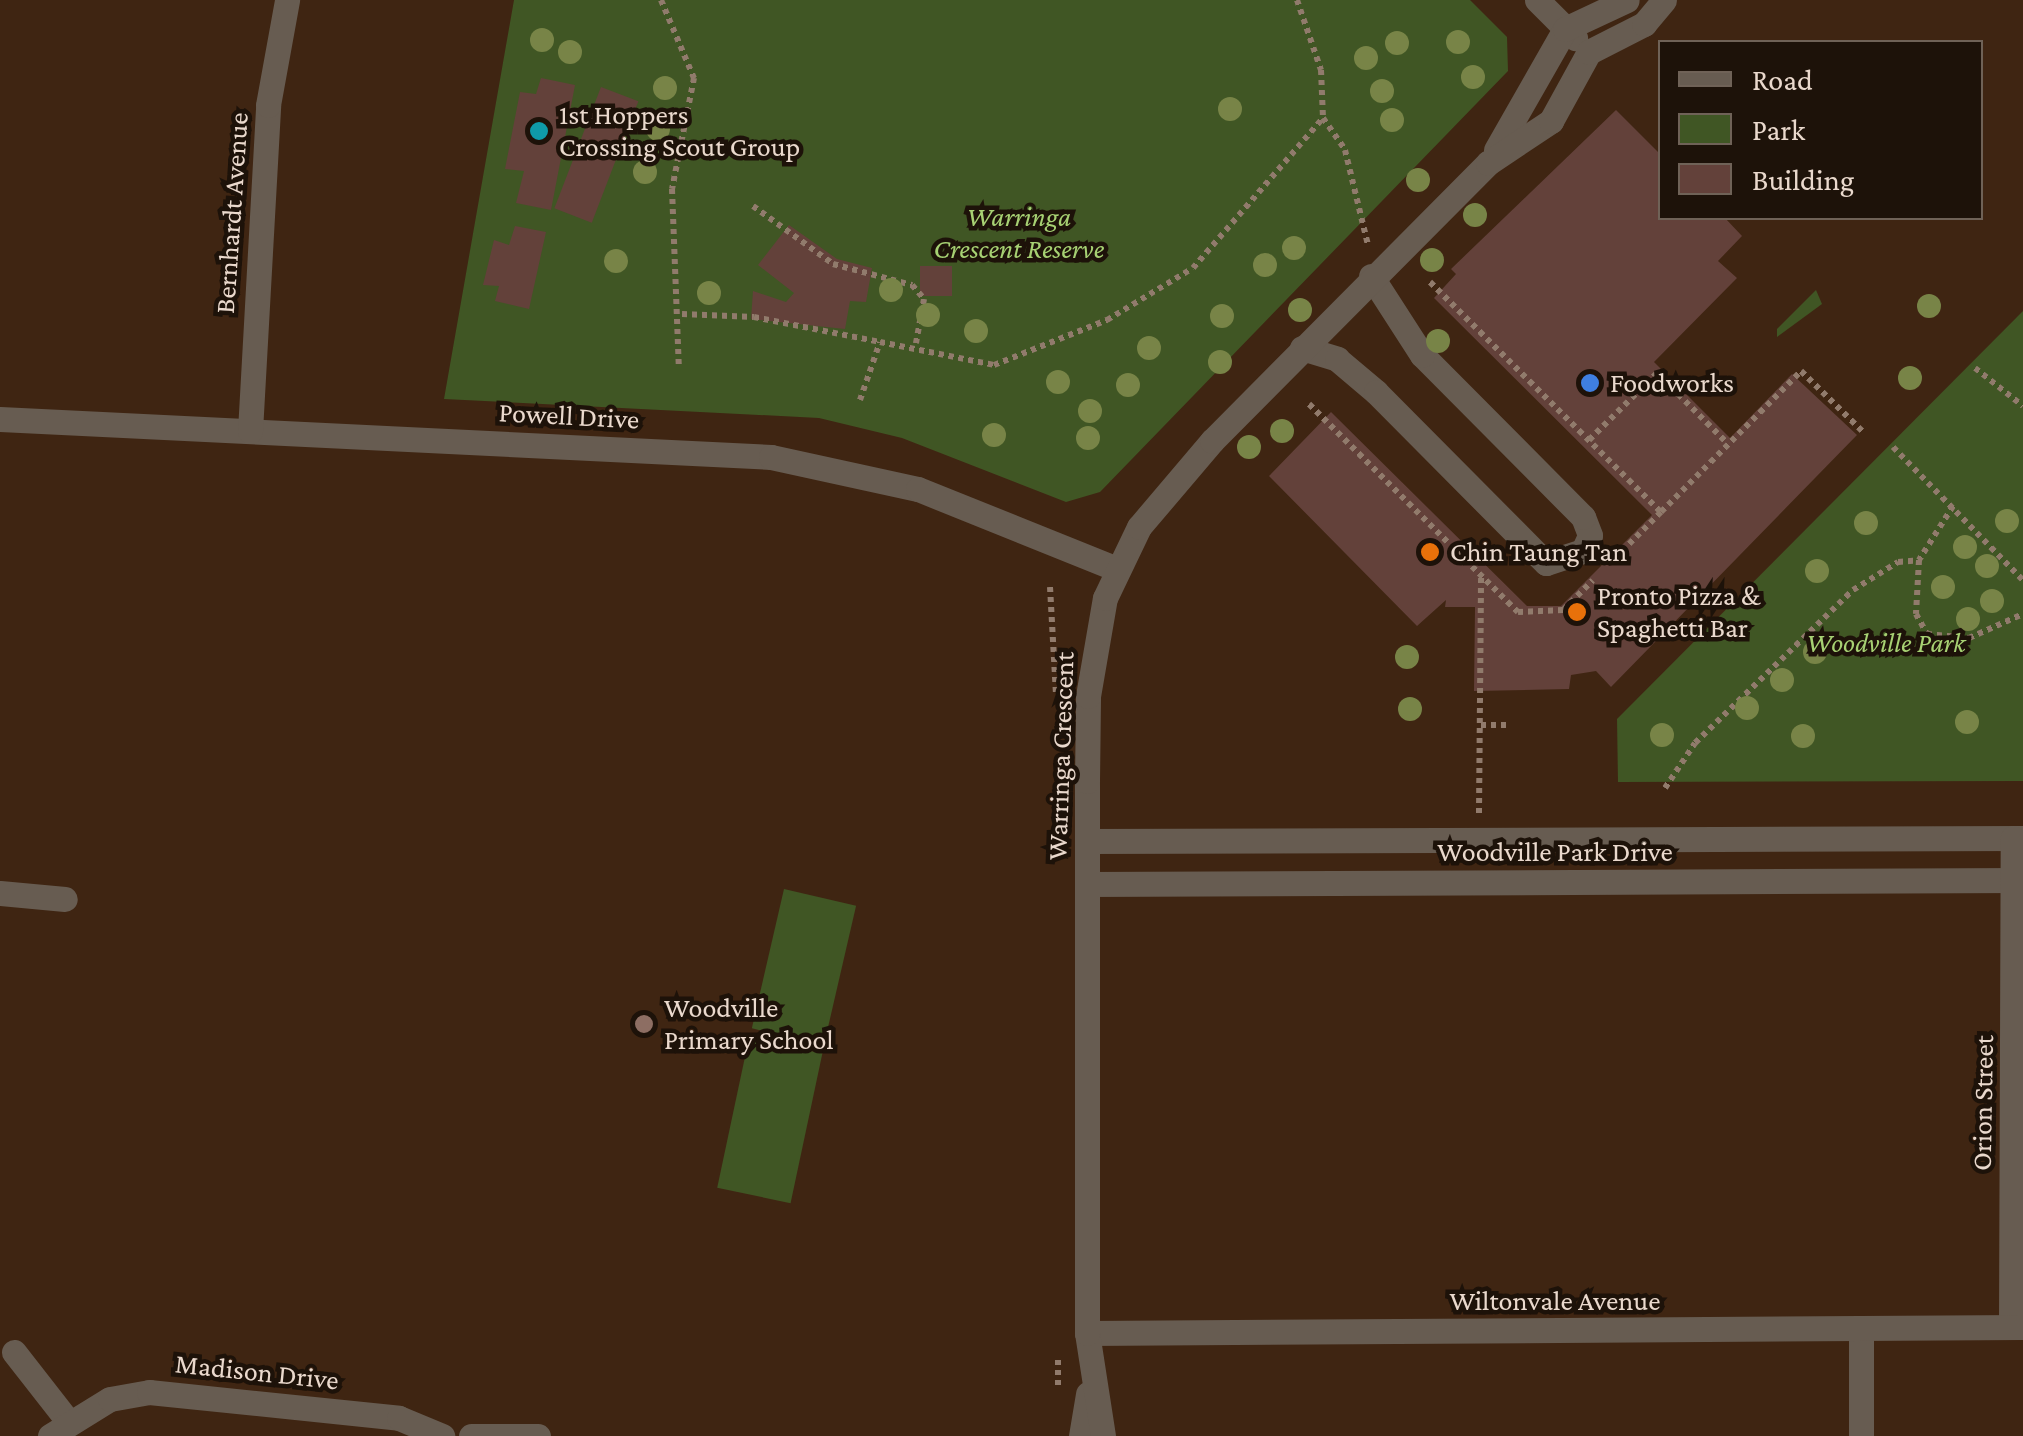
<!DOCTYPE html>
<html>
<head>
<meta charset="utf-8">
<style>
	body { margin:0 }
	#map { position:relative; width:2023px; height:1436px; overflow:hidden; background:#3f2512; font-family:"Crimson Pro",serif }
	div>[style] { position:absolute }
	.green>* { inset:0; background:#405624; transform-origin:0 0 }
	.building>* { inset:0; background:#63413a; transform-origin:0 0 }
	.path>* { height:6px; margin-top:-3px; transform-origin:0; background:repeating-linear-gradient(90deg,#917b6c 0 5px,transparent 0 10px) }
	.minor>* { height:25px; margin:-12.5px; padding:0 12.5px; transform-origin:12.5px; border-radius:12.5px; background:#675c51 }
	.trees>* { width:24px; height:24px; margin:-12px; border-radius:50%; background:#788447 }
	.dots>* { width:28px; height:28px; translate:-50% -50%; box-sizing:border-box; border:5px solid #1d1209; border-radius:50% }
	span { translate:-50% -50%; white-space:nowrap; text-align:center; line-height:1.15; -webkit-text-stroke:9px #1d1209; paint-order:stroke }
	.poi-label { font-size:28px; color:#ead9cd }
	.left { translate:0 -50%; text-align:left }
	.street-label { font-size:28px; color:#ead9cd }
	.park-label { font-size:28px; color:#a7d173; font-style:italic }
	.legend { position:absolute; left:1658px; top:40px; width:325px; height:180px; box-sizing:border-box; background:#1d1209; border:2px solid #6f6257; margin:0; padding:12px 18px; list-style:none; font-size:30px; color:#ead9cd }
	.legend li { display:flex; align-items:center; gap:20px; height:50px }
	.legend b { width:50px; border:2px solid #6f6257 }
</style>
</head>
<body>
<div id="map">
	<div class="green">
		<i style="clip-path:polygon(514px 0,1470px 0,1507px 37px,1508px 71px,1100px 492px,1066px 502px,902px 438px,819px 418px,444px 399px)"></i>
		<i style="clip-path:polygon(1816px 290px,1822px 304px,1777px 337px,1777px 329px)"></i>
		<i style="clip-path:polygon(2023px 311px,2023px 781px,1618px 782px,1617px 719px)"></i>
		<i style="left:784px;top:889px;width:74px;height:143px;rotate:13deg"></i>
		<i style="left:749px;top:1038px;width:75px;height:153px;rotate:12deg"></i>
	</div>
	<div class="building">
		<i style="clip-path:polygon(541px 78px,575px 85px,551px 210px,516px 203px,524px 171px,505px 169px,520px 92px,536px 94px)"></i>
		<i style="left:601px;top:87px;width:40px;height:130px;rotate:21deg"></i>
		<i style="clip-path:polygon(1616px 110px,1660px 154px,1660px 218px,1725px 218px,1742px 236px,1718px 261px,1737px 278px,1654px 362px,1730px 438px,1792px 374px,1857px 435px,1611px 687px,1596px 671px,1571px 675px,1569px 689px,1474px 691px,1475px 607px,1445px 607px,1446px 600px,1417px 626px,1269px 476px,1331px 412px,1527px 606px,1561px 606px,1652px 515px,1434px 298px,1456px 274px,1451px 269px)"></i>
		<i style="clip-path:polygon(789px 225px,837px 259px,872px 268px,866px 302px,850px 301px,845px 329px,751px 319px,753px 291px,786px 302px,794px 293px,758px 265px)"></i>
		<i style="clip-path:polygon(515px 226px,546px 232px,529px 309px,495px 301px,499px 286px,483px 285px,494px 240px,509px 245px)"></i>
		<i style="left:920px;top:266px;width:32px;height:30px"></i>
	</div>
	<div class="path">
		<i style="left:661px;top:0;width:85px;rotate:67.1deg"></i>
		<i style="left:694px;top:78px;width:113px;rotate:101.2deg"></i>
		<i style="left:672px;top:189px;width:180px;rotate:87.8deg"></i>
		<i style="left:1297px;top:0;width:74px;rotate:71.1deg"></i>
		<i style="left:1321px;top:70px;width:48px;rotate:87.6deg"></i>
		<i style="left:1323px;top:118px;width:39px;rotate:55deg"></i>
		<i style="left:1345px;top:150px;width:98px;rotate:76.4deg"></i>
		<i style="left:753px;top:206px;width:99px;rotate:35.9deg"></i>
		<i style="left:833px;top:264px;width:82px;rotate:14.9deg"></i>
		<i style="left:912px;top:285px;width:18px;rotate:49deg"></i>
		<i style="left:924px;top:299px;width:45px;rotate:100.3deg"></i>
		<i style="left:1430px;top:282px;width:326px;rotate:44.9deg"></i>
		<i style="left:1661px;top:512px;width:68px;rotate:135deg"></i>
		<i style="left:682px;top:314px;width:72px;rotate:2.4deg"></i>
		<i style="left:754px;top:317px;width:128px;rotate:11.2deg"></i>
		<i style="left:1975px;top:368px;width:61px;rotate:38.4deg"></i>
		<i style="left:860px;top:400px;width:61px;rotate:-71deg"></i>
		<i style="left:880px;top:342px;width:116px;rotate:11.4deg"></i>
		<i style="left:994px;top:365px;width:122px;rotate:-21.7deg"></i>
		<i style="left:1107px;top:320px;width:100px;rotate:-31.2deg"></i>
		<i style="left:1193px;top:268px;width:198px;rotate:-49.1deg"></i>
		<i style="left:1309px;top:404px;width:295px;rotate:44.9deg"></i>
		<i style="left:1518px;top:612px;width:45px;rotate:-2.5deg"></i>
		<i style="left:1563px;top:610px;width:42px;rotate:-45deg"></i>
		<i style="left:1589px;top:440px;width:95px;rotate:-44.6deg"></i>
		<i style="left:1657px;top:373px;width:100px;rotate:45deg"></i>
		<i style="left:1893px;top:447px;width:186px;rotate:45.7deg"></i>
		<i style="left:1953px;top:506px;width:64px;rotate:122.2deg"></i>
		<i style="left:1919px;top:560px;width:54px;rotate:93.2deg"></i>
		<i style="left:1916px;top:614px;width:23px;rotate:61deg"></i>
		<i style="left:1927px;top:634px;width:42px;rotate:5.4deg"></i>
		<i style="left:1969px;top:638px;width:59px;rotate:-24deg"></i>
		<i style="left:1661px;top:512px;width:199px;rotate:-45.2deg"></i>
		<i style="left:1801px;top:371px;width:87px;rotate:44.5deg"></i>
		<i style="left:1050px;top:587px;width:108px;rotate:86.8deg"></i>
		<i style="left:1481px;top:725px;width:28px"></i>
		<i style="left:1665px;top:788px;width:54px;rotate:-56.3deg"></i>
		<i style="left:1695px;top:743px;width:220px;rotate:-44.1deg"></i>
		<i style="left:1853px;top:590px;width:53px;rotate:-31.9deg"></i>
		<i style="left:1898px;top:562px;width:21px;rotate:-5deg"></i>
		<i style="left:1479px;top:813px;width:237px;rotate:-89.5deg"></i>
		<i style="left:1058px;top:1385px;width:27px;rotate:-90deg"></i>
	</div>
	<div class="minor">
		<i style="left:1537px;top:0;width:54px;rotate:45deg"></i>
		<i style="left:1496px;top:150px;width:139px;rotate:-60.3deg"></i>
		<i style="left:1565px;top:29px;width:68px;rotate:-25.1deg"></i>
		<i style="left:1302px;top:348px;width:37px;rotate:17deg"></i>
		<i style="left:1337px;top:359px;width:51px;rotate:40.2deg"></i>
		<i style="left:1376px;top:392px;width:241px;rotate:45.2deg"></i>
		<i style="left:1546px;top:563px;width:39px;rotate:-18deg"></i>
		<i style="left:1583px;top:551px;width:17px;rotate:-66deg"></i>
		<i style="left:1590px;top:535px;width:19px;rotate:-111deg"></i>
		<i style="left:1583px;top:517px;width:228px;rotate:-134.8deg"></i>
		<i style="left:1422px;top:355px;width:94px;rotate:-122.8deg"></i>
		<i style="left:0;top:419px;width:772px;rotate:2.82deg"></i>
		<i style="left:771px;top:457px;width:150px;rotate:12.3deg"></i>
		<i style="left:918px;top:489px;width:214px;rotate:21.9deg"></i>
		<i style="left:250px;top:431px;width:326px;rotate:-86.8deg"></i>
		<i style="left:268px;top:105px;width:107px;rotate:-79.7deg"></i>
		<i style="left:1088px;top:841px;width:935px;rotate:-0.18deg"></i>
		<i style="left:1087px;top:884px;width:936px;rotate:-0.24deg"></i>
		<i style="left:0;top:893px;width:65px;rotate:5.3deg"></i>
		<i style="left:2011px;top:1326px;width:488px;rotate:-89.8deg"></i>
		<i style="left:1861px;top:1330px;width:106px;rotate:90deg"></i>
		<i style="left:1087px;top:1333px;width:936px;rotate:-0.37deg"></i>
		<i style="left:14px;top:1352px;width:88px;rotate:52deg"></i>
		<i style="left:50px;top:1436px;width:70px;rotate:-31.7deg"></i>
		<i style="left:110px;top:1399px;width:40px;rotate:-10deg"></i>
		<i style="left:149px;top:1392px;width:251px;rotate:5.9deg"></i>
		<i style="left:399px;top:1418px;width:47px;rotate:22.7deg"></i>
		<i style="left:471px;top:1436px;width:67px"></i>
		<i style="left:1081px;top:1436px;width:43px;rotate:-80.5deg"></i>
		<i style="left:1103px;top:1436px;width:104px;rotate:-98.8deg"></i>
		<i style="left:1087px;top:1333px;width:552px;rotate:-90deg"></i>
		<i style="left:1087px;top:781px;width:85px;rotate:-89.3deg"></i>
		<i style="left:1088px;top:696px;width:99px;rotate:-80.2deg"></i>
		<i style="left:1105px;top:598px;width:79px;rotate:-64.4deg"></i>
		<i style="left:1139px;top:527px;width:113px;rotate:-49.7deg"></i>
		<i style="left:1212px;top:441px;width:392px;rotate:-45.2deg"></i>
		<i style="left:1488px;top:163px;width:76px;rotate:-33.7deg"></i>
		<i style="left:1551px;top:121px;width:79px;rotate:-61.2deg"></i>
		<i style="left:1589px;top:52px;width:62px;rotate:-27deg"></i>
		<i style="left:1644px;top:24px;width:31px;rotate:-50deg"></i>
	</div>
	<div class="trees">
		<i style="left:542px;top:40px"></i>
		<i style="left:1458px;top:42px"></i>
		<i style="left:1397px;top:43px"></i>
		<i style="left:570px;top:52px"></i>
		<i style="left:1366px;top:58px"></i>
		<i style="left:1473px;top:77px"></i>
		<i style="left:665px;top:88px"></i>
		<i style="left:1382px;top:91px"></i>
		<i style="left:1230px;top:109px"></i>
		<i style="left:1392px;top:120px"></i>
		<i style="left:658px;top:129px"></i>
		<i style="left:645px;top:172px"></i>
		<i style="left:1418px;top:180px"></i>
		<i style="left:1475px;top:215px"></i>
		<i style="left:1294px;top:248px"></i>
		<i style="left:1432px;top:260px"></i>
		<i style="left:616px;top:261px"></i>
		<i style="left:1265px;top:265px"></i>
		<i style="left:891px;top:290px"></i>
		<i style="left:709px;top:293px"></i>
		<i style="left:1929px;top:306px"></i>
		<i style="left:1300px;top:310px"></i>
		<i style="left:928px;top:315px"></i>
		<i style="left:1222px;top:316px"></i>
		<i style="left:976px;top:331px"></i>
		<i style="left:1438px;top:341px"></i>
		<i style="left:1149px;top:348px"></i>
		<i style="left:1220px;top:362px"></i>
		<i style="left:1910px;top:378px"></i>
		<i style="left:1058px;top:382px"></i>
		<i style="left:1128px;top:385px"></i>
		<i style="left:1090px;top:411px"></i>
		<i style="left:1282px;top:431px"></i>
		<i style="left:994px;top:435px"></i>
		<i style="left:1088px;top:438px"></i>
		<i style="left:1249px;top:447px"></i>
		<i style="left:2007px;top:521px"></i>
		<i style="left:1866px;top:523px"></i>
		<i style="left:1965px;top:547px"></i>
		<i style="left:1987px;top:566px"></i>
		<i style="left:1817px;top:571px"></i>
		<i style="left:1943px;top:587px"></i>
		<i style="left:1992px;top:601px"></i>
		<i style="left:1968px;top:619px"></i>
		<i style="left:1815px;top:652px"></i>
		<i style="left:1407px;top:657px"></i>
		<i style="left:1782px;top:680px"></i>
		<i style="left:1747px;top:708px"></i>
		<i style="left:1410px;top:709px"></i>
		<i style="left:1967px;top:722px"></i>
		<i style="left:1662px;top:735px"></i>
		<i style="left:1803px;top:736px"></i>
	</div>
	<div class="dots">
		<i style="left:539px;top:131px;background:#0f9aa8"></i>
		<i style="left:1590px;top:383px;background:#3f7fe0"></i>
		<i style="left:1430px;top:552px;background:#e8710a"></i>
		<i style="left:1577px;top:612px;background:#e8710a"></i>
		<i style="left:644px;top:1024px;background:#8d6e63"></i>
	</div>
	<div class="poi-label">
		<span class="left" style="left:559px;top:131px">1st Hoppers<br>Crossing Scout Group</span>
		<span class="left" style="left:1610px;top:383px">Foodworks</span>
		<span class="left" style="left:1450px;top:552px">Chin Taung Tan</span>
		<span class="left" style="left:1597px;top:612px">Pronto Pizza &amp;<br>Spaghetti Bar</span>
		<span class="left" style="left:664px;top:1024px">Woodville<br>Primary School</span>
	</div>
	<div class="street-label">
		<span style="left:232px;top:213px;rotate:-86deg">Bernhardt Avenue</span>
		<span style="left:569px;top:416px;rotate:3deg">Powell Drive</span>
		<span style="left:1061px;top:756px;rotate:-88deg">Warringa Crescent</span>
		<span style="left:1555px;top:852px">Woodville Park Drive</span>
		<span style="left:1983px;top:1103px;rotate:-89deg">Orion Street</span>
		<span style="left:1555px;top:1301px">Wiltonvale Avenue</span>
		<span style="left:257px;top:1372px;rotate:6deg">Madison Drive</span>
	</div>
	<div class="park-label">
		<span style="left:1019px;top:233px">Warringa<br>Crescent Reserve</span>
		<span style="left:1886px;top:643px">Woodville Park</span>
	</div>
	<ul class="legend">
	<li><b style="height:12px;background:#675c51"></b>Road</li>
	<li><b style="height:28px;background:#405624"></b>Park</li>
	<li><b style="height:28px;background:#63413a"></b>Building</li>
	</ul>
</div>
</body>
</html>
